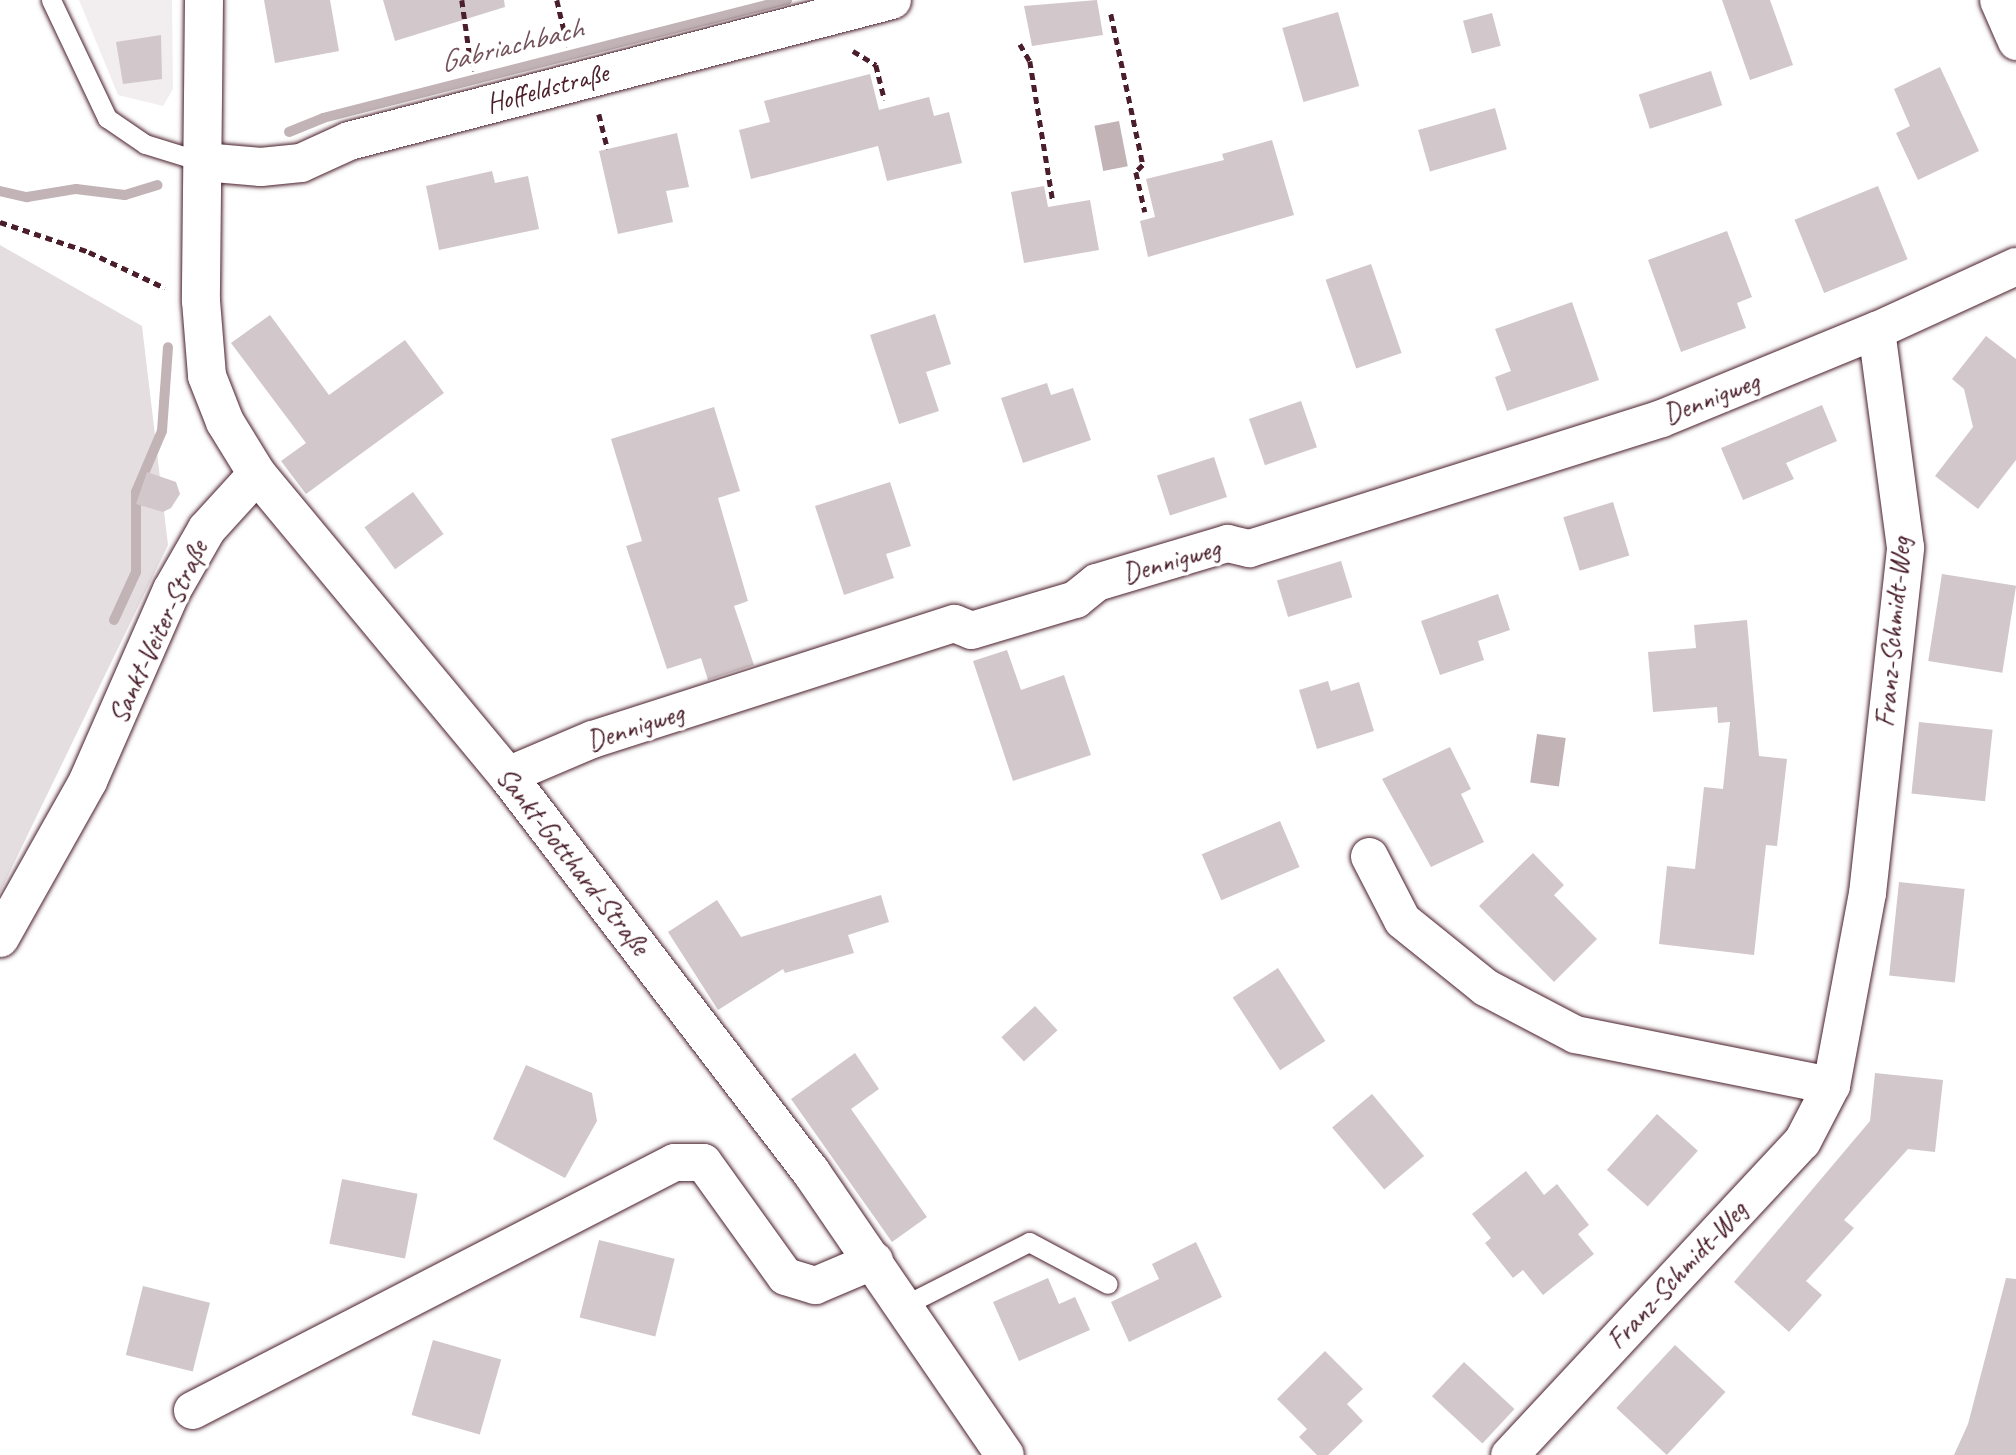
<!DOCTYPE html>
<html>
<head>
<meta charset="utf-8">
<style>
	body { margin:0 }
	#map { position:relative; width:2016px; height:1455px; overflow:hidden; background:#fff; font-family:Caveat,sans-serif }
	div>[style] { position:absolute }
	.built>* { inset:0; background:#f2eeef }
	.green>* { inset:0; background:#e5dee0 }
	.water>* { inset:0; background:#c1b3b6; transform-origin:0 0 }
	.stream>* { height:10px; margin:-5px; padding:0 5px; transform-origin:5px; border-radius:5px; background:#c1b3b6 }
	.building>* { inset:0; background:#d2c7cb; transform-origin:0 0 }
	.path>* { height:4.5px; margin-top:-2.25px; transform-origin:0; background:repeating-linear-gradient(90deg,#4a1f2b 0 7px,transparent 0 12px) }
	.roads { filter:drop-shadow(0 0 2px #4a1f2b) drop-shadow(0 0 2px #4a1f2b) }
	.service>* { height:19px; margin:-9.5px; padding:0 9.5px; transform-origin:9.5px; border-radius:9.5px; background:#fff }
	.minor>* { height:37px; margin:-18.5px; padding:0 18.5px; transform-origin:18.5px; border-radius:18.5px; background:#fff }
	.tertiary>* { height:38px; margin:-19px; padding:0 19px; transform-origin:19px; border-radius:19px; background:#fff }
	.secondary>* { height:38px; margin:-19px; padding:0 19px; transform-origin:19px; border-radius:19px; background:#fff }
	span { translate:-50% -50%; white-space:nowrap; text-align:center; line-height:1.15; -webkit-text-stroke:7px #fff; paint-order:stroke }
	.street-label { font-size:28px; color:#4a1f2b }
	.water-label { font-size:30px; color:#74535c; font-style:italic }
</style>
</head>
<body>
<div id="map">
	<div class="built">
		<i style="clip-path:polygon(79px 0,172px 0,173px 89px,163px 106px,118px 95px)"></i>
	</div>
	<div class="green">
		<i style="clip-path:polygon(0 245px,142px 326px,168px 545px,0 892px)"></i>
	</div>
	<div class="water">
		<i style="left:1119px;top:121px;width:46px;height:25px;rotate:79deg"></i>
		<i style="left:1537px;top:734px;width:29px;height:49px;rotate:8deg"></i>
	</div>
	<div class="stream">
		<i style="left:289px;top:132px;width:37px;rotate:-22deg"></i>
		<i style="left:323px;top:118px;width:479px;rotate:-14.3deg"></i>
		<i style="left:0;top:191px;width:28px;rotate:13deg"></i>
		<i style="left:27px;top:197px;width:50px;rotate:-9.3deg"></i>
		<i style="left:76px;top:189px;width:49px;rotate:7deg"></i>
		<i style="left:125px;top:195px;width:34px;rotate:-17deg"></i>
		<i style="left:114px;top:620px;width:53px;rotate:-65.4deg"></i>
		<i style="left:136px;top:572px;width:80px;rotate:-90deg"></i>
		<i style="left:136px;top:492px;width:66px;rotate:-66.9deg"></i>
		<i style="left:162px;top:431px;width:84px;rotate:-85.9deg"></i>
	</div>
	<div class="building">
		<i style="clip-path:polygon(264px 0,330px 0,339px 51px,275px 63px)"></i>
		<i style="clip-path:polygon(383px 0,504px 0,505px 7px,395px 41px)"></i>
		<i style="clip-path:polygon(1097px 0,1103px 35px,1032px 46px,1024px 6px)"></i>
		<i style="clip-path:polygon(1722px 0,1770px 0,1793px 65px,1750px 80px)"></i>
		<i style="left:1338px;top:12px;width:77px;height:58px;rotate:74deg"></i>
		<i style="left:1492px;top:13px;width:34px;height:30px;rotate:75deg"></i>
		<i style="clip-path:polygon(161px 35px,162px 79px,123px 84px,116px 42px)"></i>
		<i style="clip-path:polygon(1940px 67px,1979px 151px,1918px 180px,1896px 133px,1910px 126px,1894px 89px)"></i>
		<i style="left:1711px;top:71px;width:36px;height:76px;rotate:72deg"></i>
		<i style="clip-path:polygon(870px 74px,879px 110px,929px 97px,934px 116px,949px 112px,962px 163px,887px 181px,878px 146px,751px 179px,739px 130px,770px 122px,764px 101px)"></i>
		<i style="left:1495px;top:108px;width:43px;height:80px;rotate:74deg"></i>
		<i style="clip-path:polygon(677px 133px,689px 187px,666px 191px,673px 222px,618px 234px,599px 151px)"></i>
		<i style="clip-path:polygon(1272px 140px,1294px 215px,1148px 257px,1140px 221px,1155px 217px,1146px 179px,1224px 160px,1222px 154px)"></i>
		<i style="clip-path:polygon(492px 171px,495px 183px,528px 176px,539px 229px,439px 250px,426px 186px)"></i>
		<i style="clip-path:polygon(1044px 186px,1048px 207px,1090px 200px,1099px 250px,1024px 263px,1011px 192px)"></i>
		<i style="left:1878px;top:186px;width:79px;height:90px;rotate:68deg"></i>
		<i style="clip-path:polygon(1727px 231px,1752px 297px,1737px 303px,1746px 328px,1681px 352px,1648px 260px)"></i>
		<i style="left:1371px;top:264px;width:94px;height:48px;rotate:71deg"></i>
		<i style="clip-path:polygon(1572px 302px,1599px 380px,1507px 411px,1495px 377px,1511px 371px,1495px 329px)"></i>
		<i style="clip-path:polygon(935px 314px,951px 364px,926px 372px,939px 411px,899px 424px,870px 335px)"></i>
		<i style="clip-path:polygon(270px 315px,329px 395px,405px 340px,444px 393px,306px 494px,281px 461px,306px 443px,231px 343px)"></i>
		<i style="clip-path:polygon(1986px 336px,2016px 359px,2016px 460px,1978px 509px,1935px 476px,1973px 427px,1964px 389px,1952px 379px)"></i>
		<i style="clip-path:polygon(1047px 383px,1051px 395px,1073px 388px,1091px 440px,1023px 463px,1001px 398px)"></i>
		<i style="left:1301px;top:401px;width:49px;height:55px;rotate:71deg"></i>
		<i style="clip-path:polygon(1822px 405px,1837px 441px,1786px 463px,1794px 479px,1743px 500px,1721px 448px)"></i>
		<i style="clip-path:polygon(714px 407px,740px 491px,718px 498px,748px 601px,734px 606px,754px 665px,708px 680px,701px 658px,667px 669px,626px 546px,642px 541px,611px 439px)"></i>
		<i style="left:1214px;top:457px;width:42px;height:60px;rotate:72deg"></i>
		<i style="clip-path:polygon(147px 472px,176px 482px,180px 494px,171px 508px,163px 512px,136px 504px)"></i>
		<i style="clip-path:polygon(890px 482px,911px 546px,886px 554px,894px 578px,844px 595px,815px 506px)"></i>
		<i style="left:413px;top:492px;width:52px;height:60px;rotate:54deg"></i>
		<i style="left:1613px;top:502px;width:56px;height:52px;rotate:73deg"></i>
		<i style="left:1341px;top:561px;width:38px;height:67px;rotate:73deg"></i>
		<i style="left:1942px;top:574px;width:75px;height:88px;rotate:9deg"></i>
		<i style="clip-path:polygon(1498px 594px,1510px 630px,1478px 641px,1484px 660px,1440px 675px,1421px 621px)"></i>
		<i style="clip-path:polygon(1747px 620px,1759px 756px,1787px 759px,1777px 846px,1766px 845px,1754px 955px,1659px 944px,1667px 866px,1695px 869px,1704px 787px,1723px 789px,1730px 722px,1718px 723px,1717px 707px,1653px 712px,1648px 652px,1696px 648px,1694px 625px)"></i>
		<i style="clip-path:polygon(1007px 650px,1021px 690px,1064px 675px,1091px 755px,1013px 781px,973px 661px)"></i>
		<i style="clip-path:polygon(1328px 681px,1331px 691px,1359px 682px,1374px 731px,1317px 749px,1299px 690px)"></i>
		<i style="left:1919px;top:722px;width:74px;height:72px;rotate:6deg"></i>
		<i style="clip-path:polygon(1450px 747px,1471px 789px,1461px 794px,1484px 842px,1431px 867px,1382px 779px)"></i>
		<i style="left:1280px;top:821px;width:50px;height:85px;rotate:67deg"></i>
		<i style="clip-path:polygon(1533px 853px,1564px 885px,1554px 895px,1597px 939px,1554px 982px,1479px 906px)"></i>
		<i style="left:1899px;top:882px;width:66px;height:94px;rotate:6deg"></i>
		<i style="clip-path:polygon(881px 895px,889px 922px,848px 935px,854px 953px,785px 973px,783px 969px,718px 1010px,668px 932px,717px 900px,741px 937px)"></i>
		<i style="left:1278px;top:968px;width:87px;height:54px;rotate:57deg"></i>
		<i style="left:1035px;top:1006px;width:33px;height:46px;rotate:47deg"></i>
		<i style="clip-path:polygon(855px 1053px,879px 1089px,851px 1109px,927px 1217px,892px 1242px,791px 1099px)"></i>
		<i style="clip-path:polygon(526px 1065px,592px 1093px,597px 1121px,565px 1178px,493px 1139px)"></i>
		<i style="clip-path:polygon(1875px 1073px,1943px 1080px,1935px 1152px,1908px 1149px,1844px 1220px,1854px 1228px,1806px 1281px,1822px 1295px,1789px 1332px,1734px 1282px,1870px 1121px)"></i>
		<i style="left:1372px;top:1094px;width:81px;height:52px;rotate:50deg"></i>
		<i style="left:1657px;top:1114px;width:55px;height:75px;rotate:42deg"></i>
		<i style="clip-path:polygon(1526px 1171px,1544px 1195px,1557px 1184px,1589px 1225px,1578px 1234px,1594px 1254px,1543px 1295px,1523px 1270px,1513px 1278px,1485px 1243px,1491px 1238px,1472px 1214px)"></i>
		<i style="left:342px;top:1179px;width:77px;height:66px;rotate:11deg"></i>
		<i style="left:599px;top:1240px;width:78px;height:80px;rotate:14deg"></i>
		<i style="clip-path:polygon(1196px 1242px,1222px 1297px,1129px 1342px,1111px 1302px,1159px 1279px,1152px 1264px)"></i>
		<i style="clip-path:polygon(1048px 1278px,1059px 1304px,1075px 1297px,1090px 1330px,1019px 1361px,993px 1302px)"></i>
		<i style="clip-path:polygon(2006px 1278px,2016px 1279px,2016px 1455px,1954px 1455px,1968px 1424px)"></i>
		<i style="left:143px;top:1286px;width:69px;height:71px;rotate:14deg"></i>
		<i style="left:433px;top:1340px;width:71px;height:78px;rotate:16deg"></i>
		<i style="left:1675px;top:1345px;width:69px;height:86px;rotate:43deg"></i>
		<i style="clip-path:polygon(1325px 1351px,1363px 1389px,1347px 1404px,1363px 1421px,1328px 1455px,1317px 1455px,1299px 1437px,1307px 1429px,1277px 1399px)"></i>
		<i style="left:1464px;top:1362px;width:69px;height:47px;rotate:43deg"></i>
	</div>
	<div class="path">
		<i style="left:462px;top:0;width:72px;rotate:82deg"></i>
		<i style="left:557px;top:0;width:48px;rotate:76.8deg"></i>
		<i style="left:1111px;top:14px;width:154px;rotate:78deg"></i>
		<i style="left:1143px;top:165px;width:10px;rotate:135deg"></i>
		<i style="left:1136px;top:172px;width:41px;rotate:77.3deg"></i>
		<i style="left:1020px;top:44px;width:20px;rotate:60deg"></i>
		<i style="left:1030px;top:61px;width:142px;rotate:80.7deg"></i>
		<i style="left:853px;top:51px;width:27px;rotate:31deg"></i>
		<i style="left:876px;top:65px;width:36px;rotate:76deg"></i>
		<i style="left:599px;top:114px;width:36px;rotate:76deg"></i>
		<i style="left:0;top:222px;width:94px;rotate:18.6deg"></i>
		<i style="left:89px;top:252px;width:84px;rotate:25.3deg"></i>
	</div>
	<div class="roads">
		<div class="service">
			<i style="left:51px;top:0;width:131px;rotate:64.6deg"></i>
			<i style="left:107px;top:118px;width:46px;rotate:34.4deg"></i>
			<i style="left:145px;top:144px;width:61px;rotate:17.2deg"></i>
			<i style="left:905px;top:1305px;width:139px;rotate:-26.9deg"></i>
			<i style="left:1029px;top:1242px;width:89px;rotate:28deg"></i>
		</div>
		<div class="minor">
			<i style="left:1998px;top:0;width:45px;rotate:66.3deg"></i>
			<i style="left:507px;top:775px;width:92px;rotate:-23deg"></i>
			<i style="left:592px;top:739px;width:380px;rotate:-17.8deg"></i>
			<i style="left:954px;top:623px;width:18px;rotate:22deg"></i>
			<i style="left:971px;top:630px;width:109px;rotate:-16.6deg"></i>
			<i style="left:1075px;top:599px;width:27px;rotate:-39deg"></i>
			<i style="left:1096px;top:582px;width:137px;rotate:-16.6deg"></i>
			<i style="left:1227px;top:543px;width:23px;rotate:13deg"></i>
			<i style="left:1249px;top:548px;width:432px;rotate:-17.5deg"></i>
			<i style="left:1661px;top:418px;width:232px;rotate:-22.3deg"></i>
			<i style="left:1369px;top:856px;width:72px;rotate:62.7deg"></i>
			<i style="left:1402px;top:920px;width:107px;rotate:38.9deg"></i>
			<i style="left:1485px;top:987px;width:102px;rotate:27.6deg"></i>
			<i style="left:1575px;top:1034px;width:261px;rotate:11.3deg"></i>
			<i style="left:192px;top:1410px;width:542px;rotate:-27.23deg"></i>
			<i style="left:674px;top:1162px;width:29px"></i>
			<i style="left:703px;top:1162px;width:140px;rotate:54.3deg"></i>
			<i style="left:785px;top:1276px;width:31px;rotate:17deg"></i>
			<i style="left:815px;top:1285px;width:64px;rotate:-23deg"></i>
			<i style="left:1509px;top:1455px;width:429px;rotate:-47deg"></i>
			<i style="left:1802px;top:1141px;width:63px;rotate:-62.6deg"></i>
			<i style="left:1831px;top:1085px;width:195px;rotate:-79.4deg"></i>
			<i style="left:1867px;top:893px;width:348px;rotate:-83.7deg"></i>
			<i style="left:1905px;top:547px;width:219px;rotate:-97.6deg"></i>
			<i style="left:1876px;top:330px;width:154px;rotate:-24.6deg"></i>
		</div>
		<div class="tertiary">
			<i style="left:203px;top:162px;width:58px;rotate:4.9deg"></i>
			<i style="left:261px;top:167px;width:40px;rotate:-5.7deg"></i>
			<i style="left:301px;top:163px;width:53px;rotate:-24.6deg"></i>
			<i style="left:349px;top:141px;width:561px;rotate:-14.56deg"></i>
			<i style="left:0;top:938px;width:180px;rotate:-60.7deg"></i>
			<i style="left:88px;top:781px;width:209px;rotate:-66.3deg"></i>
			<i style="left:172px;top:590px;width:70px;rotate:-60.2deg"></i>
			<i style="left:207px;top:529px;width:74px;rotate:-47.7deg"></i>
		</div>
		<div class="secondary">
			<i style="left:204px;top:0;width:301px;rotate:90.6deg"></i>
			<i style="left:201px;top:301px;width:75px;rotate:85.4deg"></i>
			<i style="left:207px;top:376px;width:49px;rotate:68.6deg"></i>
			<i style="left:225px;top:422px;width:61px;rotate:58.4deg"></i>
			<i style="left:257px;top:474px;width:391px;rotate:50.3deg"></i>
			<i style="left:507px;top:775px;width:500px;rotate:52.56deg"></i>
			<i style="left:811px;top:1172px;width:343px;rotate:55.6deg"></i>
		</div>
	</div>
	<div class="street-label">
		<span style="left:547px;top:88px;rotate:-15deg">Hoffeldstraße</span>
		<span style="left:1711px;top:398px;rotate:-21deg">Dennigweg</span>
		<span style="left:1171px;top:561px;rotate:-16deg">Dennigweg</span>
		<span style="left:158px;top:632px;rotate:-65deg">Sankt-Veiter-Straße</span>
		<span style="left:1893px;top:632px;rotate:-85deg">Franz-Schmidt-Weg</span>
		<span style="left:635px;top:727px;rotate:-18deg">Dennigweg</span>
		<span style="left:573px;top:861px;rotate:52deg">Sankt-Gotthard-Straße</span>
		<span style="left:1677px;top:1275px;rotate:-47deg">Franz-Schmidt-Weg</span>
	</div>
	<div class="water-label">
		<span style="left:511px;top:45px;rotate:-14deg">Gabriachbach</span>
	</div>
</div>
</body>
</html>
